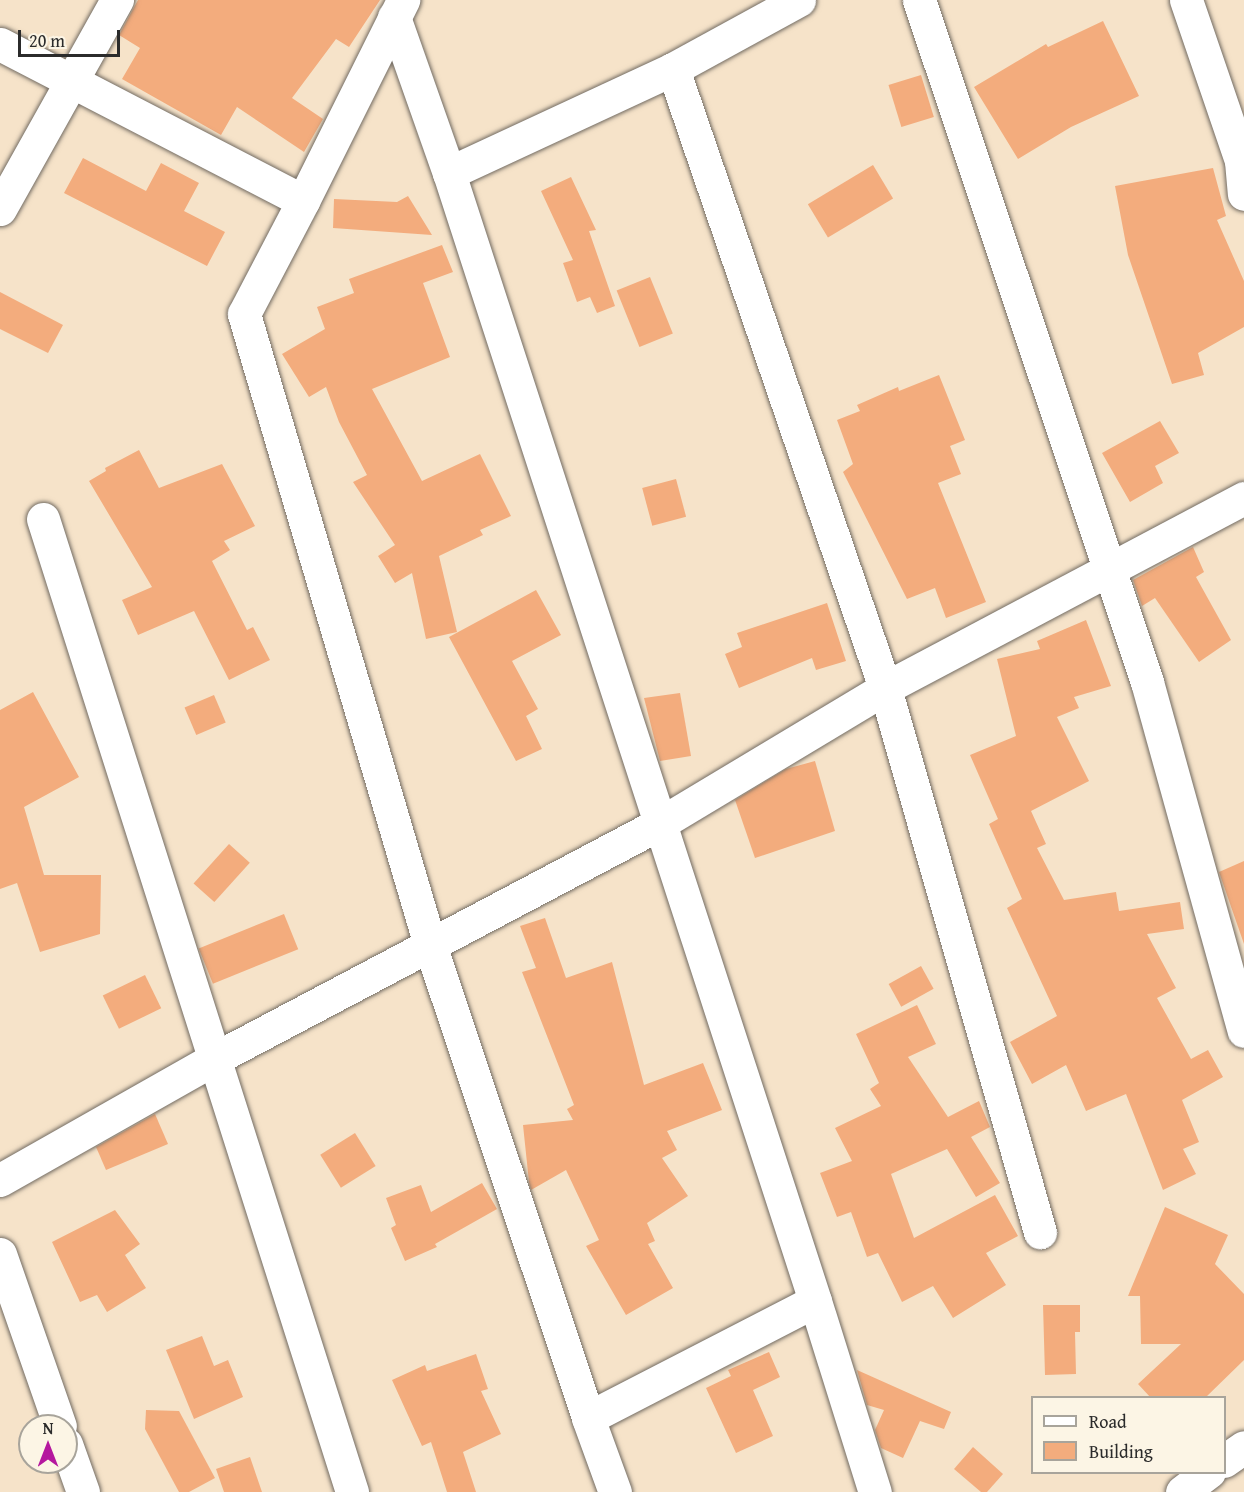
<!DOCTYPE html>
<html>
<head>
<meta charset="utf-8">
<style>
	body { margin:0 }
	#map { position:relative; width:1244px; height:1492px; overflow:hidden; background:#f6e3c9; font-family:"Gentium Book Plus",serif }
	div>[style] { position:absolute }
	.building>* { inset:0; background:#f3ac7d; transform-origin:0 0 }
	.roads { filter:drop-shadow(0 0 2px #726b62) drop-shadow(0 0 2px #726b62) }
	.minor>* { height:33px; margin:-16.5px; padding:0 16.5px; transform-origin:16.5px; border-radius:16.5px; background:#fff }
	span { translate:-50% -50%; white-space:nowrap; text-align:center; line-height:1.15; -webkit-text-stroke:4.5px #fcf5e5; paint-order:stroke }
	.legend { position:absolute; left:1031px; top:1396px; width:195px; height:78px; box-sizing:border-box; background:#fcf5e5; border:2px solid #a8a49b; margin:0; padding:8px 10px; list-style:none; font-size:18px; color:#2b2b2b }
	.legend li { display:flex; align-items:center; gap:12px; height:30px }
	.legend b { width:30px; border:2px solid #a8a49b }
	.north { position:absolute; left:18px; top:1414px; width:60px; height:60px; box-sizing:border-box; background:#fcf5e5; border:2px solid #a8a49b; border-radius:50%; rotate:0deg; font-size:16px; font-weight:700; line-height:24px; text-align:center; color:#2b2b2b }
	.north::after { content:''; display:block; margin:auto; width:21px; height:27px; background:#b5179e; clip-path:polygon(50% 0,100% 100%,50% 72%,0 100%) }
	.scale { position:absolute; left:18px; top:30px; width:102px; height:27px; box-sizing:border-box; border:3px solid #2b2b2b; border-top:0; padding-left:8px; font-size:18px; line-height:21px; white-space:nowrap; color:#2b2b2b; -webkit-text-stroke:4px #fcf5e5; paint-order:stroke }
</style>
</head>
<body>
<div id="map">
	<div class="building">
		<i style="clip-path:polygon(138px 0,380px 0,349px 47px,336px 39px,292px 98px,323px 119px,304px 152px,237px 107px,221px 135px,122px 79px,140px 48px,119px 35px)"></i>
		<i style="clip-path:polygon(1103px 21px,1139px 96px,1071px 127px,1018px 159px,974px 87px,1046px 44px,1048px 47px)"></i>
		<i style="left:921px;top:75px;width:44px;height:34px;rotate:73deg"></i>
		<i style="clip-path:polygon(83px 158px,146px 191px,161px 163px,199px 183px,184px 211px,225px 232px,207px 266px,64px 193px)"></i>
		<i style="left:873px;top:165px;width:39px;height:76px;rotate:59deg"></i>
		<i style="clip-path:polygon(1213px 168px,1226px 216px,1217px 220px,1244px 281px,1244px 327px,1198px 353px,1204px 375px,1172px 384px,1128px 255px,1115px 186px)"></i>
		<i style="clip-path:polygon(571px 177px,596px 230px,589px 231px,615px 306px,597px 313px,590px 297px,577px 302px,563px 263px,573px 260px,541px 191px)"></i>
		<i style="clip-path:polygon(408px 196px,432px 235px,333px 228px,334px 199px,397px 202px)"></i>
		<i style="clip-path:polygon(442px 245px,453px 272px,423px 283px,450px 357px,372px 389px,422px 481px,480px 454px,511px 516px,480px 530px,483px 535px,439px 556px,457px 632px,426px 639px,412px 573px,395px 583px,378px 556px,395px 545px,353px 482px,367px 475px,339px 422px,326px 387px,309px 397px,282px 354px,325px 329px,317px 307px,354px 293px,349px 279px)"></i>
		<i style="left:650px;top:277px;width:61px;height:36px;rotate:68deg"></i>
		<i style="clip-path:polygon(0 292px,63px 325px,48px 353px,0 329px)"></i>
		<i style="clip-path:polygon(939px 375px,965px 440px,950px 446px,961px 474px,938px 483px,986px 602px,946px 618px,935px 588px,907px 599px,843px 472px,853px 464px,837px 420px,860px 411px,857px 405px,898px 387px,899px 391px)"></i>
		<i style="clip-path:polygon(1160px 421px,1179px 453px,1155px 466px,1163px 483px,1130px 502px,1102px 453px)"></i>
		<i style="clip-path:polygon(139px 450px,159px 488px,222px 464px,255px 526px,224px 541px,230px 550px,212px 561px,247px 630px,253px 627px,270px 660px,229px 680px,194px 611px,138px 635px,122px 600px,152px 587px,89px 481px,106px 471px,105px 468px)"></i>
		<i style="left:676px;top:479px;width:39px;height:35px;rotate:75deg"></i>
		<i style="clip-path:polygon(1193px 547px,1204px 572px,1196px 577px,1231px 640px,1199px 662px,1155px 598px,1142px 606px,1133px 580px)"></i>
		<i style="clip-path:polygon(536px 590px,561px 635px,512px 661px,538px 709px,526px 716px,542px 749px,516px 761px,449px 637px)"></i>
		<i style="clip-path:polygon(827px 603px,846px 661px,816px 670px,812px 658px,739px 688px,725px 654px,742px 647px,737px 633px)"></i>
		<i style="clip-path:polygon(1086px 620px,1111px 686px,1074px 697px,1079px 708px,1057px 717px,1089px 781px,1031px 811px,1046px 844px,1037px 848px,1064px 900px,1116px 892px,1119px 911px,1180px 902px,1184px 929px,1147px 934px,1176px 988px,1157px 998px,1191px 1059px,1208px 1050px,1223px 1077px,1182px 1100px,1199px 1142px,1183px 1149px,1196px 1174px,1163px 1190px,1126px 1094px,1086px 1111px,1066px 1065px,1032px 1084px,1010px 1042px,1057px 1016px,1007px 908px,1022px 899px,989px 824px,998px 819px,970px 755px,1016px 736px,997px 659px,1040px 649px,1037px 641px)"></i>
		<i style="clip-path:polygon(33px 692px,79px 777px,24px 807px,44px 875px,101px 875px,100px 934px,40px 952px,17px 883px,0 889px,0 710px)"></i>
		<i style="clip-path:polygon(680px 693px,691px 756px,660px 761px,644px 698px)"></i>
		<i style="left:214px;top:695px;width:30px;height:32px;rotate:67deg"></i>
		<i style="clip-path:polygon(815px 761px,835px 831px,755px 858px,735px 800px,786px 769px)"></i>
		<i style="left:229px;top:844px;width:28px;height:53px;rotate:42deg"></i>
		<i style="clip-path:polygon(1244px 861px,1244px 944px,1219px 872px)"></i>
		<i style="left:284px;top:914px;width:38px;height:92px;rotate:68deg"></i>
		<i style="clip-path:polygon(545px 918px,566px 978px,612px 962px,644px 1085px,703px 1063px,722px 1110px,667px 1131px,677px 1150px,662px 1158px,688px 1196px,647px 1223px,655px 1241px,648px 1244px,673px 1288px,626px 1315px,586px 1246px,599px 1240px,566px 1170px,531px 1190px,529px 1182px,523px 1125px,573px 1120px,567px 1109px,574px 1105px,522px 972px,536px 968px,520px 926px)"></i>
		<i style="left:921px;top:966px;width:26px;height:37px;rotate:61deg"></i>
		<i style="left:145px;top:975px;width:37px;height:47px;rotate:64deg"></i>
		<i style="clip-path:polygon(917px 1005px,936px 1044px,908px 1057px,948px 1117px,979px 1101px,990px 1127px,971px 1137px,1000px 1183px,976px 1197px,947px 1149px,891px 1174px,914px 1238px,995px 1195px,1018px 1236px,986px 1253px,1006px 1285px,953px 1318px,933px 1286px,902px 1302px,878px 1253px,867px 1257px,851px 1212px,837px 1217px,820px 1173px,852px 1161px,835px 1128px,881px 1106px,870px 1089px,879px 1083px,856px 1034px)"></i>
		<i style="clip-path:polygon(155px 1114px,168px 1144px,106px 1170px,96px 1147px)"></i>
		<i style="left:355px;top:1133px;width:39px;height:41px;rotate:58deg"></i>
		<i style="clip-path:polygon(482px 1183px,497px 1209px,435px 1244px,437px 1247px,405px 1261px,391px 1228px,396px 1225px,386px 1198px,421px 1185px,431px 1212px)"></i>
		<i style="clip-path:polygon(1165px 1207px,1228px 1235px,1215px 1264px,1244px 1294px,1244px 1360px,1205px 1398px,1151px 1398px,1138px 1384px,1181px 1344px,1141px 1344px,1140px 1296px,1128px 1296px)"></i>
		<i style="clip-path:polygon(115px 1210px,140px 1244px,125px 1255px,146px 1288px,107px 1312px,97px 1295px,80px 1302px,52px 1242px)"></i>
		<i style="clip-path:polygon(1043px 1305px,1080px 1305px,1080px 1332px,1075px 1332px,1076px 1374px,1045px 1375px)"></i>
		<i style="clip-path:polygon(202px 1336px,214px 1366px,228px 1360px,243px 1397px,194px 1419px,166px 1350px)"></i>
		<i style="clip-path:polygon(769px 1352px,780px 1377px,753px 1390px,773px 1436px,736px 1453px,706px 1388px,731px 1376px,728px 1370px)"></i>
		<i style="clip-path:polygon(476px 1354px,488px 1389px,481px 1391px,501px 1434px,463px 1452px,476px 1492px,447px 1492px,431px 1442px,422px 1446px,392px 1380px,425px 1365px,427px 1371px)"></i>
		<i style="clip-path:polygon(857px 1370px,951px 1412px,944px 1429px,920px 1421px,903px 1458px,881px 1448px,875px 1430px,884px 1410px,867px 1405px)"></i>
		<i style="clip-path:polygon(146px 1410px,179px 1411px,215px 1478px,189px 1492px,179px 1492px,145px 1429px)"></i>
		<i style="clip-path:polygon(973px 1447px,1003px 1474px,987px 1492px,981px 1492px,954px 1469px)"></i>
		<i style="clip-path:polygon(250px 1457px,262px 1492px,224px 1492px,216px 1469px)"></i>
	</div>
	<div class="roads">
		<div class="minor">
			<i style="left:799px;top:0;width:144px;rotate:151.3deg"></i>
			<i style="left:673px;top:69px;width:247px;rotate:155.1deg"></i>
			<i style="left:449px;top:173px;width:1186px;rotate:72.02deg"></i>
			<i style="left:919px;top:0;width:719px;rotate:71.51deg"></i>
			<i style="left:1147px;top:682px;width:362px;rotate:74.5deg"></i>
			<i style="left:1186px;top:0;width:170px;rotate:71.1deg"></i>
			<i style="left:1241px;top:161px;width:33px;rotate:85deg"></i>
			<i style="left:394px;top:17px;width:165px;rotate:70.6deg"></i>
			<i style="left:0;top:44px;width:341px;rotate:27.4deg"></i>
			<i style="left:303px;top:201px;width:225px;rotate:-63.5deg"></i>
			<i style="left:673px;top:69px;width:654px;rotate:71.09deg"></i>
			<i style="left:885px;top:688px;width:566px;rotate:74.1deg"></i>
			<i style="left:303px;top:201px;width:127px;rotate:117.6deg"></i>
			<i style="left:244px;top:314px;width:658px;rotate:73.58deg"></i>
			<i style="left:430px;top:945px;width:499px;rotate:71.5deg"></i>
			<i style="left:588px;top:1418px;width:255px;rotate:-27.3deg"></i>
			<i style="left:815px;top:1301px;width:200px;rotate:72.6deg"></i>
			<i style="left:0;top:209px;width:240px;rotate:-60.8deg"></i>
			<i style="left:43px;top:519px;width:1021px;rotate:72.38deg"></i>
			<i style="left:0;top:1180px;width:246px;rotate:-29.5deg"></i>
			<i style="left:214px;top:1059px;width:503px;rotate:-27.84deg"></i>
			<i style="left:659px;top:824px;width:264px;rotate:-31deg"></i>
			<i style="left:885px;top:688px;width:406px;rotate:-27.9deg"></i>
			<i style="left:0;top:1254px;width:182px;rotate:70.8deg"></i>
			<i style="left:588px;top:1418px;width:79px;rotate:70deg"></i>
			<i style="left:66px;top:1444px;width:51px;rotate:70.5deg"></i>
			<i style="left:1224px;top:1461px;width:24px;rotate:-35deg"></i>
			<i style="left:1182px;top:1492px;width:34px;rotate:-37deg"></i>
		</div>
	</div>
	<ul class="legend">
	<li><b style="height:8px;background:#fff"></b>Road</li>
	<li><b style="height:16px;background:#f3ac7d"></b>Building</li>
	</ul>
	<div class="north">N</div>
	<div class="scale">20 m</div>
</div>
</body>
</html>
